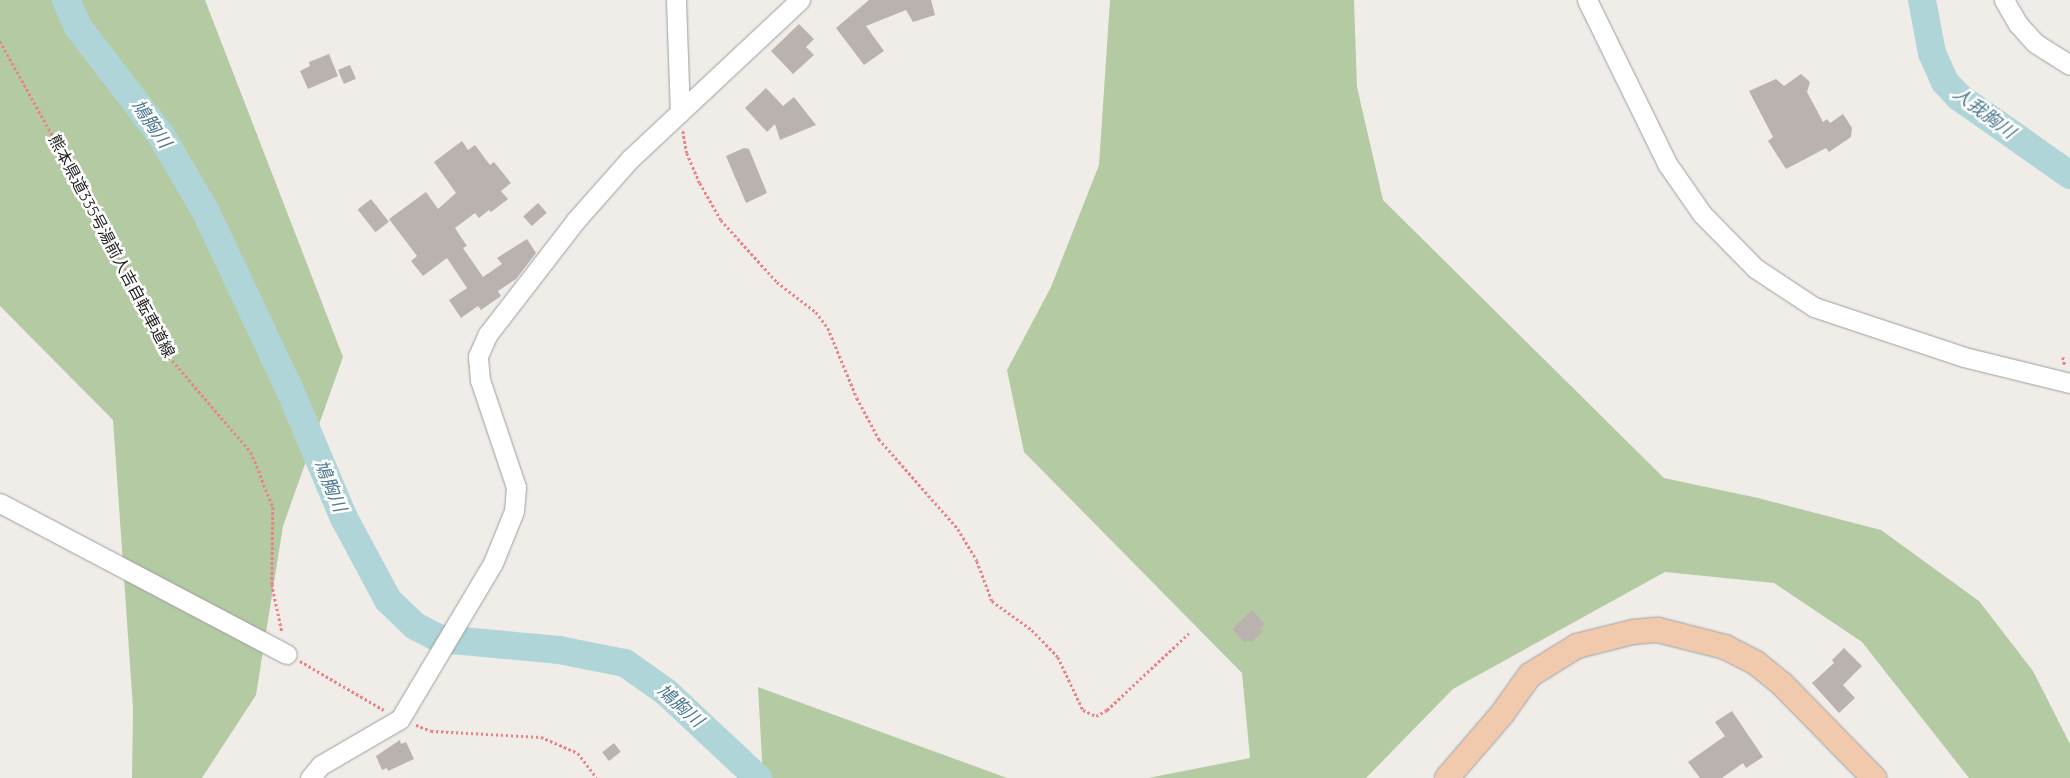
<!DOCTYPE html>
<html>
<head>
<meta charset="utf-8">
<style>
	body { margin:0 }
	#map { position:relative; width:2070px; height:778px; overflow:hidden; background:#f0ede9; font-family:Quicksand,"Noto Sans JP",sans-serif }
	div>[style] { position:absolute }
	.forest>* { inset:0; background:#b4caa3 }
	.river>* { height:28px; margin:-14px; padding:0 14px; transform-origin:14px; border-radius:14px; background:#afd5d8 }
	.building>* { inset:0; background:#b9b2af; transform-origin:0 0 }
	.path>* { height:2.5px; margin-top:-1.25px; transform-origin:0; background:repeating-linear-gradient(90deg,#ea8185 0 2.5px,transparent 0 5px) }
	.roads { filter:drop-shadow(0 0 1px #9e9e9e) drop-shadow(0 0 1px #9e9e9e) }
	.minor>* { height:19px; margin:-9.5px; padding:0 9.5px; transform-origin:9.5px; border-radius:9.5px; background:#fff }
	.major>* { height:24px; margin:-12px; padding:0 12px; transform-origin:12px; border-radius:12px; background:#f1caad }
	span { translate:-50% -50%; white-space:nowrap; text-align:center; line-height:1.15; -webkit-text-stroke:5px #fff; paint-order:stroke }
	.street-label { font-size:16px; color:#212121 }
	.water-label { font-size:18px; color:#4d7890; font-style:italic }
</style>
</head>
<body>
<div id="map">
	<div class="forest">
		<i style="clip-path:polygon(0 0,205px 0,343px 357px,283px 526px,256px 695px,202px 778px,132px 778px,133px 708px,113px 420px,0 306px)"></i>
		<i style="clip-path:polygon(1110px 0,1354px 0,1357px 87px,1383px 200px,1664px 478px,1758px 498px,1881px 530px,1979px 601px,2033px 671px,2070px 744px,2070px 778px,1969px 778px,1862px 642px,1774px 583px,1665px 572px,1453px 689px,1366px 778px,1148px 778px,1250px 758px,1242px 673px,1024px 452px,1007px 370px,1051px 287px,1099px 165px)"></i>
		<i style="clip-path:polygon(758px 687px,1007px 778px,763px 778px)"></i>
	</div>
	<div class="river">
		<i style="left:66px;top:0;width:30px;rotate:66deg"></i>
		<i style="left:78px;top:27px;width:136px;rotate:52.5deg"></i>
		<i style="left:161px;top:135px;width:89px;rotate:59.7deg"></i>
		<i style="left:206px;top:212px;width:195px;rotate:64.8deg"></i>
		<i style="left:289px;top:388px;width:141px;rotate:67.1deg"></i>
		<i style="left:344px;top:518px;width:93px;rotate:61.8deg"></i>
		<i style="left:388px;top:600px;width:37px;rotate:44deg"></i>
		<i style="left:415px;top:626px;width:29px;rotate:27deg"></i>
		<i style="left:441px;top:639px;width:119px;rotate:5.3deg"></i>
		<i style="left:559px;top:650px;width:67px;rotate:11.1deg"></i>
		<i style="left:625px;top:663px;width:50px;rotate:35.3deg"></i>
		<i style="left:666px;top:692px;width:126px;rotate:43.1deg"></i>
		<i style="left:1922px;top:0;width:54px;rotate:79.3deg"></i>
		<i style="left:1932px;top:53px;width:32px;rotate:66deg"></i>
		<i style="left:1945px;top:82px;width:21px;rotate:47deg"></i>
		<i style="left:1959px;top:97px;width:136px;rotate:35.1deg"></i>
	</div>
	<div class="building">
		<i style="clip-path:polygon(869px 0,931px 0,935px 15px,913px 22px,906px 10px,866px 26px,884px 51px,864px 65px,836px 28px)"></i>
		<i style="clip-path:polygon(799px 24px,814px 39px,806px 47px,814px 55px,793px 74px,771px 51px)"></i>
		<i style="clip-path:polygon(329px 54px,338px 76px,308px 89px,300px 71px,310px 66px,309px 62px)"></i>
		<i style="left:350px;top:65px;width:15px;height:13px;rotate:67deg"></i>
		<i style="clip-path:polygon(1801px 74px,1810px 82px,1807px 92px,1823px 122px,1827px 119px,1830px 123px,1843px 114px,1852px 128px,1851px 137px,1829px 152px,1826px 148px,1786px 169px,1768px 141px,1773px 137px,1749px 91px,1776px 79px,1784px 86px)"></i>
		<i style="clip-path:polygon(766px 88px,783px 106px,794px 97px,816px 125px,780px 140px,775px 124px,767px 132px,745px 108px)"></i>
		<i style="clip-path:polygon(462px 141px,468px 150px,475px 145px,490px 165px,494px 162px,511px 183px,501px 191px,508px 199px,491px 212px,489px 210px,479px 218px,475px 213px,455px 228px,467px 246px,463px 248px,483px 277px,502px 264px,497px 258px,527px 239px,536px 253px,516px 279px,498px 291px,501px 296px,481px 310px,478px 306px,461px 318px,449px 300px,467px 288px,447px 258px,423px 276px,411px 261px,417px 256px,389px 219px,426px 192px,438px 209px,456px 193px,434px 162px)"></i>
		<i style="clip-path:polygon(744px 148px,749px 149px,767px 193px,746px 203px,726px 156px)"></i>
		<i style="left:371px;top:199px;width:29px;height:17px;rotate:52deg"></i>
		<i style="left:538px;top:203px;width:13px;height:20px;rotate:48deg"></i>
		<i style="clip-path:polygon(1252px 610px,1265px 624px,1260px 628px,1263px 631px,1251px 643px,1248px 640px,1245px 643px,1232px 629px)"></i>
		<i style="clip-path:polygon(1844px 648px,1862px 666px,1843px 685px,1855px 698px,1839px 713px,1812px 683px,1834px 663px,1832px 660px)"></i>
		<i style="clip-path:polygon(1732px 711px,1763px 757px,1746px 768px,1743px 763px,1722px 778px,1700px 778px,1688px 762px,1725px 736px,1715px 722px)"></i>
		<i style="clip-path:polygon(400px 740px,401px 744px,406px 742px,414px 759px,388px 771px,387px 768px,382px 770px,376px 756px)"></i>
		<i style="left:614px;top:743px;width:11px;height:15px;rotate:52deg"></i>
	</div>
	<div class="path">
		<i style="left:0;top:41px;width:245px;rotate:60.9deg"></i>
		<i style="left:119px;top:255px;width:109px;rotate:64.4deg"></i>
		<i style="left:166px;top:353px;width:130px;rotate:49.4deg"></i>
		<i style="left:251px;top:452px;width:59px;rotate:68.2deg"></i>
		<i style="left:273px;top:507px;width:77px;rotate:90.7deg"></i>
		<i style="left:272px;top:584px;width:49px;rotate:78.2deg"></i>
		<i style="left:683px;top:131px;width:22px;rotate:80deg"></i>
		<i style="left:687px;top:153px;width:33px;rotate:67deg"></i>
		<i style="left:700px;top:183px;width:43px;rotate:60.4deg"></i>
		<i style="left:721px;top:220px;width:84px;rotate:47.9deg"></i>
		<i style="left:777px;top:282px;width:49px;rotate:37.6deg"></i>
		<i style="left:816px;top:312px;width:20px;rotate:53deg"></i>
		<i style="left:828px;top:328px;width:76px;rotate:67.5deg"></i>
		<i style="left:857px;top:398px;width:47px;rotate:61.8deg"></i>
		<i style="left:879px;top:439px;width:120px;rotate:48.7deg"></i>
		<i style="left:958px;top:529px;width:37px;rotate:59deg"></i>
		<i style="left:977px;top:561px;width:43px;rotate:69.4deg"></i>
		<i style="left:992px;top:601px;width:49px;rotate:35.9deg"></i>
		<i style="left:1032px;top:630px;width:37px;rotate:46deg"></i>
		<i style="left:1058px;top:657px;width:59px;rotate:64.7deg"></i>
		<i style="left:1083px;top:710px;width:14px;rotate:25deg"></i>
		<i style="left:1096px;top:716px;width:13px;rotate:-29deg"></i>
		<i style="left:1107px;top:710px;width:112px;rotate:-43.2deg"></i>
		<i style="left:2063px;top:357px;width:9px;rotate:77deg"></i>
		<i style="left:300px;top:661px;width:97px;rotate:30.3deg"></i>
		<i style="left:416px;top:725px;width:16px;rotate:22deg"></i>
		<i style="left:431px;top:731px;width:110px;rotate:3.1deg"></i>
		<i style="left:541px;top:737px;width:40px;rotate:23.4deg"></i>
		<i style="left:578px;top:753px;width:31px;rotate:53deg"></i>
	</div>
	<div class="roads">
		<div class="minor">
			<i style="left:676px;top:0;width:112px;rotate:88deg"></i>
			<i style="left:1587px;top:0;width:184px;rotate:63.9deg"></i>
			<i style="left:1668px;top:165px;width:60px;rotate:55.2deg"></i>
			<i style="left:1702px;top:214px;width:76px;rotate:45.5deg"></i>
			<i style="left:1755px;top:268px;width:71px;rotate:33.5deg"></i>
			<i style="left:1814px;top:307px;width:158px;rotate:18.4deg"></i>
			<i style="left:1964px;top:357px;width:109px;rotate:13.8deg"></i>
			<i style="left:2004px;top:0;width:28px;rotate:60deg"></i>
			<i style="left:2018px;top:24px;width:25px;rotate:48deg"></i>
			<i style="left:2035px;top:43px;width:41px;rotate:32.2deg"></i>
			<i style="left:0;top:503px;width:324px;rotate:27.8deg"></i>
			<i style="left:310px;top:778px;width:17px;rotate:-50deg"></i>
			<i style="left:321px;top:765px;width:91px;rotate:-30.2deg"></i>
			<i style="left:400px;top:719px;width:182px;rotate:-59.2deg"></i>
			<i style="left:493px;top:563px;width:56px;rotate:-68deg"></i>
			<i style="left:514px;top:511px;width:24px;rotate:-85deg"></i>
			<i style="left:516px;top:487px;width:113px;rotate:-108.6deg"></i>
			<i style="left:480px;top:380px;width:24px;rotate:-95deg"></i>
			<i style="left:478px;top:356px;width:24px;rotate:-66deg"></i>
			<i style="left:488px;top:334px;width:144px;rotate:-52.3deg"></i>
			<i style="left:576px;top:220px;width:81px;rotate:-48.5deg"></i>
			<i style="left:630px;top:159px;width:233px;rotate:-43.1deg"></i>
		</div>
		<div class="major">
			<i style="left:1447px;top:778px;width:84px;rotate:-49.3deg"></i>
			<i style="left:1502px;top:714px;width:48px;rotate:-54.3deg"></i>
			<i style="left:1530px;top:675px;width:55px;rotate:-31.7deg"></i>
			<i style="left:1577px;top:646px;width:58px;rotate:-14deg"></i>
			<i style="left:1633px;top:632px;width:25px;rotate:-5deg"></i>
			<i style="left:1658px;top:630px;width:69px;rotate:14.2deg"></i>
			<i style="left:1725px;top:647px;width:35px;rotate:27deg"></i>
			<i style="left:1756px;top:663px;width:33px;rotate:39deg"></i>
			<i style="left:1782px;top:684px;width:132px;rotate:45.6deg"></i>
		</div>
	</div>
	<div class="street-label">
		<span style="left:112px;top:246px;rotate:62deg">熊本県道335号湯前人吉自転車道線</span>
	</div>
	<div class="water-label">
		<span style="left:1984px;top:113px;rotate:37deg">人我胸川</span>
		<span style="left:151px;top:124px;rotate:55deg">鳩胸川</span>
		<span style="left:330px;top:486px;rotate:67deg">鳩胸川</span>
		<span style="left:680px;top:706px;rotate:41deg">鳩胸川</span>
	</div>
</div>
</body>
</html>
